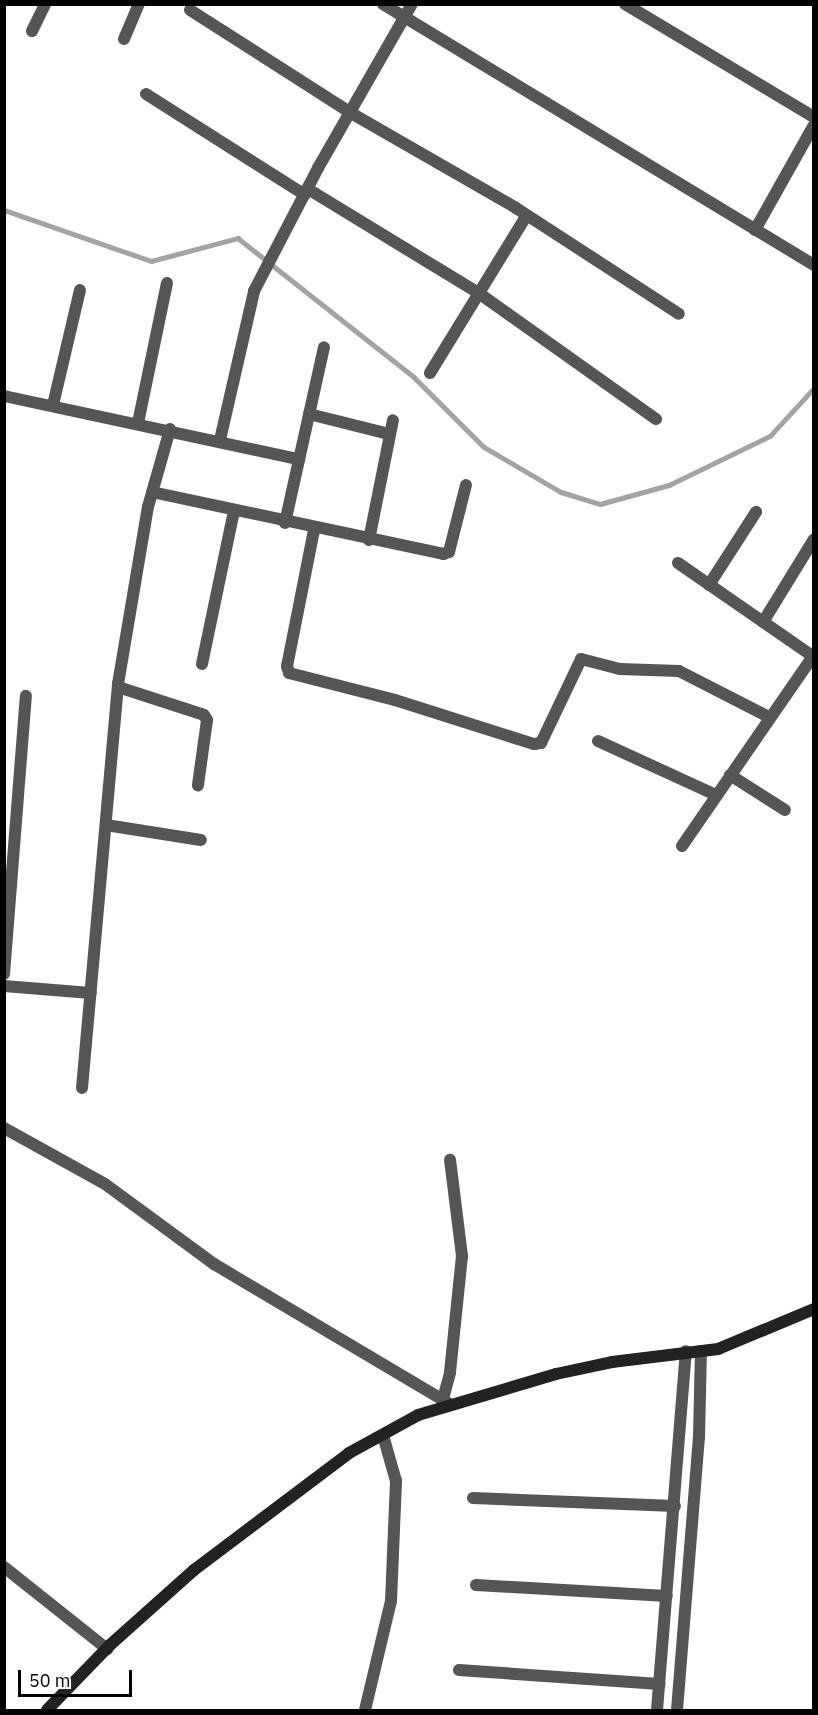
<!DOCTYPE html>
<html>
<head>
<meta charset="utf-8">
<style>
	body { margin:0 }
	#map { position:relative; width:818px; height:1715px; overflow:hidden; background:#fff; font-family:"IBM Plex Sans",sans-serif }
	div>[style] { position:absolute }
	.stream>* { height:4.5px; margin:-2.25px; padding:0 2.25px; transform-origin:2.25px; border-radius:2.25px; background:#a3a3a3 }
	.minor>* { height:12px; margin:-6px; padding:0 6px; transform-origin:6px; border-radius:6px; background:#555 }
	.secondary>* { height:12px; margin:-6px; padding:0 6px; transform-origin:6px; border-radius:6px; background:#222 }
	span { translate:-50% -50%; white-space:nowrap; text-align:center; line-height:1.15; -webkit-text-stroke:4.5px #fff; paint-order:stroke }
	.frame { position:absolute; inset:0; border:6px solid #000; pointer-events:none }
	.scale { position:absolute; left:18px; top:1670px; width:114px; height:27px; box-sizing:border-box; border:3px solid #000; border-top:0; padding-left:8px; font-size:18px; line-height:21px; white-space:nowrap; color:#000; -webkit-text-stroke:4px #fff; paint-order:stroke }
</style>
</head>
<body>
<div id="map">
	<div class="stream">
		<i style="left:4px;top:210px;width:156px;rotate:19.1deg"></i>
		<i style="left:151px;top:261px;width:90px;rotate:-14.8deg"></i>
		<i style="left:238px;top:238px;width:224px;rotate:38.3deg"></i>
		<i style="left:414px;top:377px;width:99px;rotate:45deg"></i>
		<i style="left:484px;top:447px;width:89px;rotate:30.3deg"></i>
		<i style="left:561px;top:492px;width:41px;rotate:17.1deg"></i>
		<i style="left:600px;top:504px;width:72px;rotate:-15.4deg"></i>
		<i style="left:669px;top:485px;width:112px;rotate:-25.9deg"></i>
		<i style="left:770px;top:436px;width:65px;rotate:-47.5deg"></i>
	</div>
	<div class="minor">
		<i style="left:383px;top:4px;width:504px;rotate:31.2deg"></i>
		<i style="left:625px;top:4px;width:220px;rotate:30.9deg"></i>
		<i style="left:190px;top:10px;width:191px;rotate:32.6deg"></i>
		<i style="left:351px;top:113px;width:190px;rotate:29.9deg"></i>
		<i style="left:516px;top:208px;width:194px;rotate:33deg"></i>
		<i style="left:32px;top:31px;width:30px;rotate:-64deg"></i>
		<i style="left:124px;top:39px;width:38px;rotate:-67deg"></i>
		<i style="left:146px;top:94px;width:188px;rotate:32.4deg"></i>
		<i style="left:308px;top:189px;width:202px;rotate:31.4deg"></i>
		<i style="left:480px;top:294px;width:216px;rotate:35.4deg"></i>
		<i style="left:755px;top:230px;width:120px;rotate:-60.7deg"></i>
		<i style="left:430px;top:373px;width:185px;rotate:-58.5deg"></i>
		<i style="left:4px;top:396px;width:302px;rotate:12.1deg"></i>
		<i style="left:53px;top:405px;width:118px;rotate:-76.8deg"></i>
		<i style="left:309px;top:414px;width:82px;rotate:14deg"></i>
		<i style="left:138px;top:423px;width:143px;rotate:-78.3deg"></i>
		<i style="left:220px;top:440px;width:153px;rotate:-77.1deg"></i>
		<i style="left:254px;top:291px;width:139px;rotate:-62.5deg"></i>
		<i style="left:318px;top:168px;width:189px;rotate:-60.2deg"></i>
		<i style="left:152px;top:492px;width:298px;rotate:12deg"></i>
		<i style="left:443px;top:554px;width:6px;rotate:-18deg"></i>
		<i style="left:449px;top:552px;width:69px;rotate:-75.8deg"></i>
		<i style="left:285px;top:523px;width:180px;rotate:-77.5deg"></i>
		<i style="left:314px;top:530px;width:139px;rotate:101.2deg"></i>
		<i style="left:287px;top:666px;width:7px;rotate:74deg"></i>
		<i style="left:289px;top:673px;width:109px;rotate:14.3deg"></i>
		<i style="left:395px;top:700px;width:146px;rotate:17.6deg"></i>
		<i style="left:534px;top:744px;width:7px;rotate:-8deg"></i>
		<i style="left:541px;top:743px;width:93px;rotate:-64.5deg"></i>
		<i style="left:581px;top:659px;width:40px;rotate:14.4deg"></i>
		<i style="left:620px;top:669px;width:59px;rotate:1.9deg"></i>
		<i style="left:679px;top:671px;width:101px;rotate:27.1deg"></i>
		<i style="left:369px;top:540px;width:122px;rotate:-78.7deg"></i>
		<i style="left:678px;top:563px;width:165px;rotate:34.7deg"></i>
		<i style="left:709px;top:585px;width:87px;rotate:-57.2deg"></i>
		<i style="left:763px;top:622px;width:97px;rotate:-58.4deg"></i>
		<i style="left:202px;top:664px;width:156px;rotate:-78.2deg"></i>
		<i style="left:118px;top:687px;width:90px;rotate:18deg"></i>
		<i style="left:204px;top:715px;width:6px;rotate:59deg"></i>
		<i style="left:207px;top:720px;width:66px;rotate:97.9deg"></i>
		<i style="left:598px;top:741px;width:130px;rotate:24.6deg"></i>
		<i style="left:730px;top:775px;width:65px;rotate:32.5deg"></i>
		<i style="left:106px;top:825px;width:96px;rotate:9deg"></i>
		<i style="left:682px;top:846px;width:231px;rotate:-55.4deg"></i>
		<i style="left:4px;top:974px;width:279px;rotate:-85.5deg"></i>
		<i style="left:4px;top:986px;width:87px;rotate:4.6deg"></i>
		<i style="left:82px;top:1088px;width:406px;rotate:-84.9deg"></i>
		<i style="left:118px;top:684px;width:180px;rotate:-80.4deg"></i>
		<i style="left:148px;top:507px;width:81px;rotate:-74.2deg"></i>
		<i style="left:4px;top:1128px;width:115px;rotate:29deg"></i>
		<i style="left:105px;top:1184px;width:135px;rotate:36.3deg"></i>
		<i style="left:214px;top:1264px;width:274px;rotate:30.7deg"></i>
		<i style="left:443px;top:1399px;width:28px;rotate:-75deg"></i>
		<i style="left:450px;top:1372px;width:117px;rotate:-84.1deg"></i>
		<i style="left:462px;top:1256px;width:97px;rotate:-97.1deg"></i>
		<i style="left:473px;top:1498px;width:202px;rotate:2.3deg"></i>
		<i style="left:4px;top:1567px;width:132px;rotate:38.5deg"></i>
		<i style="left:476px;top:1585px;width:191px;rotate:3.3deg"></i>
		<i style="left:459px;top:1670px;width:201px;rotate:4deg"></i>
		<i style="left:365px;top:1710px;width:112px;rotate:-76.6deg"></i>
		<i style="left:391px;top:1601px;width:120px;rotate:-87.6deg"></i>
		<i style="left:396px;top:1481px;width:48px;rotate:-105.8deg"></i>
		<i style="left:657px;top:1710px;width:360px;rotate:-85.4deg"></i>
		<i style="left:677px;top:1710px;width:274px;rotate:-85.4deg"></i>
		<i style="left:699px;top:1437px;width:86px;rotate:-88.7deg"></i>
	</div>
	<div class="secondary">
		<i style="left:47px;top:1710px;width:91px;rotate:-45.9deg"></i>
		<i style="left:110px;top:1645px;width:113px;rotate:-41.8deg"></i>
		<i style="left:194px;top:1570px;width:194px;rotate:-37deg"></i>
		<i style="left:349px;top:1453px;width:79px;rotate:-28.8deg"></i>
		<i style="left:418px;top:1415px;width:144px;rotate:-16.5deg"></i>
		<i style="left:556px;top:1374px;width:57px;rotate:-12.1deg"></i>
		<i style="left:612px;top:1362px;width:107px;rotate:-7deg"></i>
		<i style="left:718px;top:1349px;width:104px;rotate:-22.6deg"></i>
	</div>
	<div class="frame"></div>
	<div class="scale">50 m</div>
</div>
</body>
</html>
